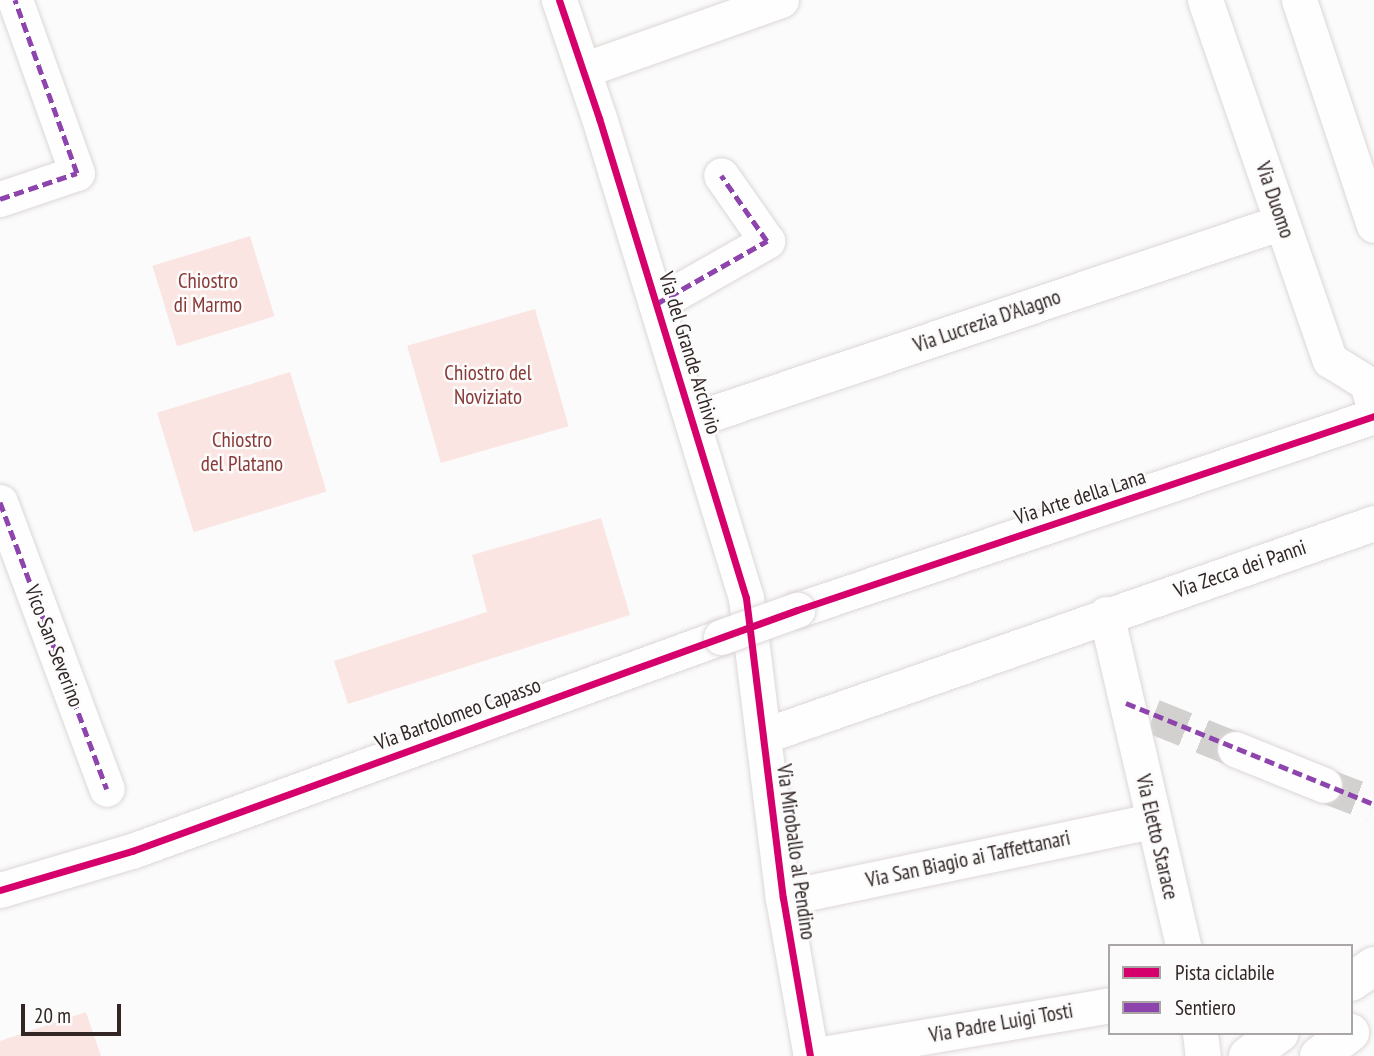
<!DOCTYPE html>
<html>
<head>
<meta charset="utf-8">
<style>
	body { margin:0 }
	#map { position:relative; width:1374px; height:1056px; overflow:hidden; background:#fbfbfb; font-family:"PT Sans Narrow",sans-serif }
	div>[style] { position:absolute }
	.green>* { inset:0; background:#fbe5e3; transform-origin:0 0 }
	.minor-tunnel>* { height:35px; margin-top:-17.5px; transform-origin:0; background:repeating-linear-gradient(90deg,#d3d1d0 0 35px,transparent 0 53px) }
	.roads { filter:drop-shadow(0 0 2px #ded7d7) drop-shadow(0 0 2px #ded7d7) }
	.minor>* { height:35px; margin:-17.5px; padding:0 17.5px; transform-origin:17.5px; border-radius:17.5px; background:#fefefe }
	.major>* { height:38px; margin:-19px; padding:0 19px; transform-origin:19px; border-radius:19px; background:#fefefe }
	.bridges { filter:drop-shadow(0 0 2px #ded7d7) drop-shadow(0 0 2px #ded7d7) }
	.minor-bridge>* { height:35px; margin:-17.5px; padding:0 17.5px; transform-origin:17.5px; border-radius:17.5px; background:#fefefe }
	.quiet>* { height:5px; margin-top:-2.5px; transform-origin:0; background:repeating-linear-gradient(90deg,#8e44ad 0 10px,transparent 0 15px) }
	.cycleway>* { height:7px; margin:-3.5px; padding:0 3.5px; transform-origin:3.5px; border-radius:3.5px; background:#d6006c }
	span { translate:-50% -50%; white-space:nowrap; text-align:center; line-height:1.15; -webkit-text-stroke:5px #fbfbfb; paint-order:stroke }
	.street-label { font-size:21px; color:#332726 }
	.park-label { font-size:21px; color:#883a38 }
	.legend { position:absolute; left:1108px; top:944px; width:245px; height:91px; box-sizing:border-box; background:#fbfbfb; border:2px solid #aba6a6; margin:0; padding:9px 12px; list-style:none; font-size:21px; color:#332726 }
	.legend li { display:flex; align-items:center; gap:14px; height:35px }
	.legend b { width:35px; border:2px solid #aba6a6 }
	.scale { position:absolute; left:21px; top:1004px; width:100px; height:32px; box-sizing:border-box; border:4px solid #332726; border-top:0; padding-left:9px; font-size:21px; line-height:24px; white-space:nowrap; color:#332726; -webkit-text-stroke:5px #fbfbfb; paint-order:stroke }
</style>
</head>
<body>
<div id="map">
	<div class="green">
		<i style="left:250px;top:236px;width:84px;height:102px;rotate:73deg"></i>
		<i style="left:535px;top:309px;width:122px;height:133px;rotate:74deg"></i>
		<i style="left:290px;top:372px;width:125px;height:139px;rotate:73deg"></i>
		<i style="clip-path:polygon(601px 518px,630px 615px,348px 704px,334px 661px,487px 612px,472px 555px)"></i>
		<i style="clip-path:polygon(86px 1012px,101px 1056px,0 1056px,0 1041px)"></i>
	</div>
	<div class="minor-tunnel">
		<i style="left:1153px;top:716px;width:88px;rotate:21.9deg"></i>
		<i style="left:1324px;top:785px;width:53px;rotate:20.8deg"></i>
	</div>
	<div class="roads">
		<div class="minor">
			<i style="left:559px;top:0;width:125px;rotate:71.3deg"></i>
			<i style="left:599px;top:118px;width:502px;rotate:72.97deg"></i>
			<i style="left:746px;top:598px;width:302px;rotate:83deg"></i>
			<i style="left:783px;top:898px;width:160px;rotate:80deg"></i>
			<i style="left:1205px;top:0;width:381px;rotate:70.9deg"></i>
			<i style="left:1330px;top:360px;width:44px;rotate:31.9deg"></i>
			<i style="left:1367px;top:383px;width:25px;rotate:74deg"></i>
			<i style="left:1299px;top:0;width:237px;rotate:71.6deg"></i>
			<i style="left:583px;top:70px;width:210px;rotate:-19.5deg"></i>
			<i style="left:0;top:199px;width:81px;rotate:-18.7deg"></i>
			<i style="left:77px;top:173px;width:184px;rotate:-109.7deg"></i>
			<i style="left:656px;top:304px;width:128px;rotate:-29.6deg"></i>
			<i style="left:767px;top:241px;width:80px;rotate:-124.9deg"></i>
			<i style="left:692px;top:420px;width:622px;rotate:-18.55deg"></i>
			<i style="left:0;top:502px;width:306px;rotate:69.6deg"></i>
			<i style="left:797px;top:610px;width:609px;rotate:-18.58deg"></i>
			<i style="left:1106px;top:614px;width:341px;rotate:76.9deg"></i>
			<i style="left:763px;top:736px;width:647px;rotate:-19.22deg"></i>
			<i style="left:1235px;top:749px;width:96px;rotate:22deg"></i>
			<i style="left:0;top:890px;width:138px;rotate:-16.5deg"></i>
			<i style="left:132px;top:851px;width:627px;rotate:-19.97deg"></i>
			<i style="left:783px;top:898px;width:378px;rotate:-11.8deg"></i>
			<i style="left:1200px;top:1033px;width:23px;rotate:83deg"></i>
			<i style="left:810px;top:1056px;width:304px;rotate:-9.6deg"></i>
		</div>
		<div class="major">
			<i style="left:1351px;top:982px;width:28px;rotate:-35deg"></i>
			<i style="left:1248px;top:1056px;width:39px;rotate:-36deg"></i>
			<i style="left:1319px;top:1056px;width:39px;rotate:-37deg"></i>
		</div>
	</div>
	<div class="bridges">
		<div class="minor-bridge">
			<i style="left:721px;top:637px;width:81px;rotate:-19.6deg"></i>
		</div>
	</div>
	<div class="quiet">
		<i style="left:0;top:199px;width:81px;rotate:-18.7deg"></i>
		<i style="left:77px;top:173px;width:184px;rotate:-109.7deg"></i>
		<i style="left:656px;top:304px;width:128px;rotate:-29.6deg"></i>
		<i style="left:767px;top:241px;width:80px;rotate:-124.9deg"></i>
		<i style="left:0;top:502px;width:306px;rotate:69.6deg"></i>
		<i style="left:1126px;top:703px;width:268px;rotate:22.2deg"></i>
	</div>
	<div class="cycleway">
		<i style="left:559px;top:0;width:125px;rotate:71.3deg"></i>
		<i style="left:599px;top:118px;width:502px;rotate:72.97deg"></i>
		<i style="left:746px;top:598px;width:302px;rotate:83deg"></i>
		<i style="left:783px;top:898px;width:160px;rotate:80.3deg"></i>
		<i style="left:0;top:890px;width:138px;rotate:-16.5deg"></i>
		<i style="left:132px;top:851px;width:707px;rotate:-19.92deg"></i>
		<i style="left:797px;top:610px;width:609px;rotate:-18.58deg"></i>
	</div>
	<div class="street-label">
		<span style="left:1275px;top:200px;rotate:71deg">Via Duomo</span>
		<span style="left:987px;top:321px;rotate:-19deg">Via Lucrezia D'Alagno</span>
		<span style="left:690px;top:353px;rotate:73deg">Via del Grande Archivio</span>
		<span style="left:1080px;top:497px;rotate:-18deg">Via Arte della Lana</span>
		<span style="left:1240px;top:569px;rotate:-19deg">Via Zecca dei Panni</span>
		<span style="left:54px;top:646px;rotate:69deg">Vico San Severino</span>
		<span style="left:458px;top:714px;rotate:-20deg">Via Bartolomeo Capasso</span>
		<span style="left:1157px;top:837px;rotate:77deg">Via Eletto Starace</span>
		<span style="left:796px;top:852px;rotate:82deg">Via Miroballo al Pendino</span>
		<span style="left:968px;top:859px;rotate:-12deg">Via San Biagio ai Taffettanari</span>
		<span style="left:1001px;top:1023px;rotate:-10deg">Via Padre Luigi Tosti</span>
	</div>
	<div class="park-label">
		<span style="left:208px;top:293px">Chiostro<br>di Marmo</span>
		<span style="left:488px;top:385px">Chiostro del<br>Noviziato</span>
		<span style="left:242px;top:452px">Chiostro<br>del Platano</span>
	</div>
	<ul class="legend">
	<li><b style="height:9px;background:#d6006c"></b>Pista ciclabile</li>
	<li><b style="height:9px;background:#8e44ad"></b>Sentiero</li>
	</ul>
	<div class="scale">20 m</div>
</div>
</body>
</html>
